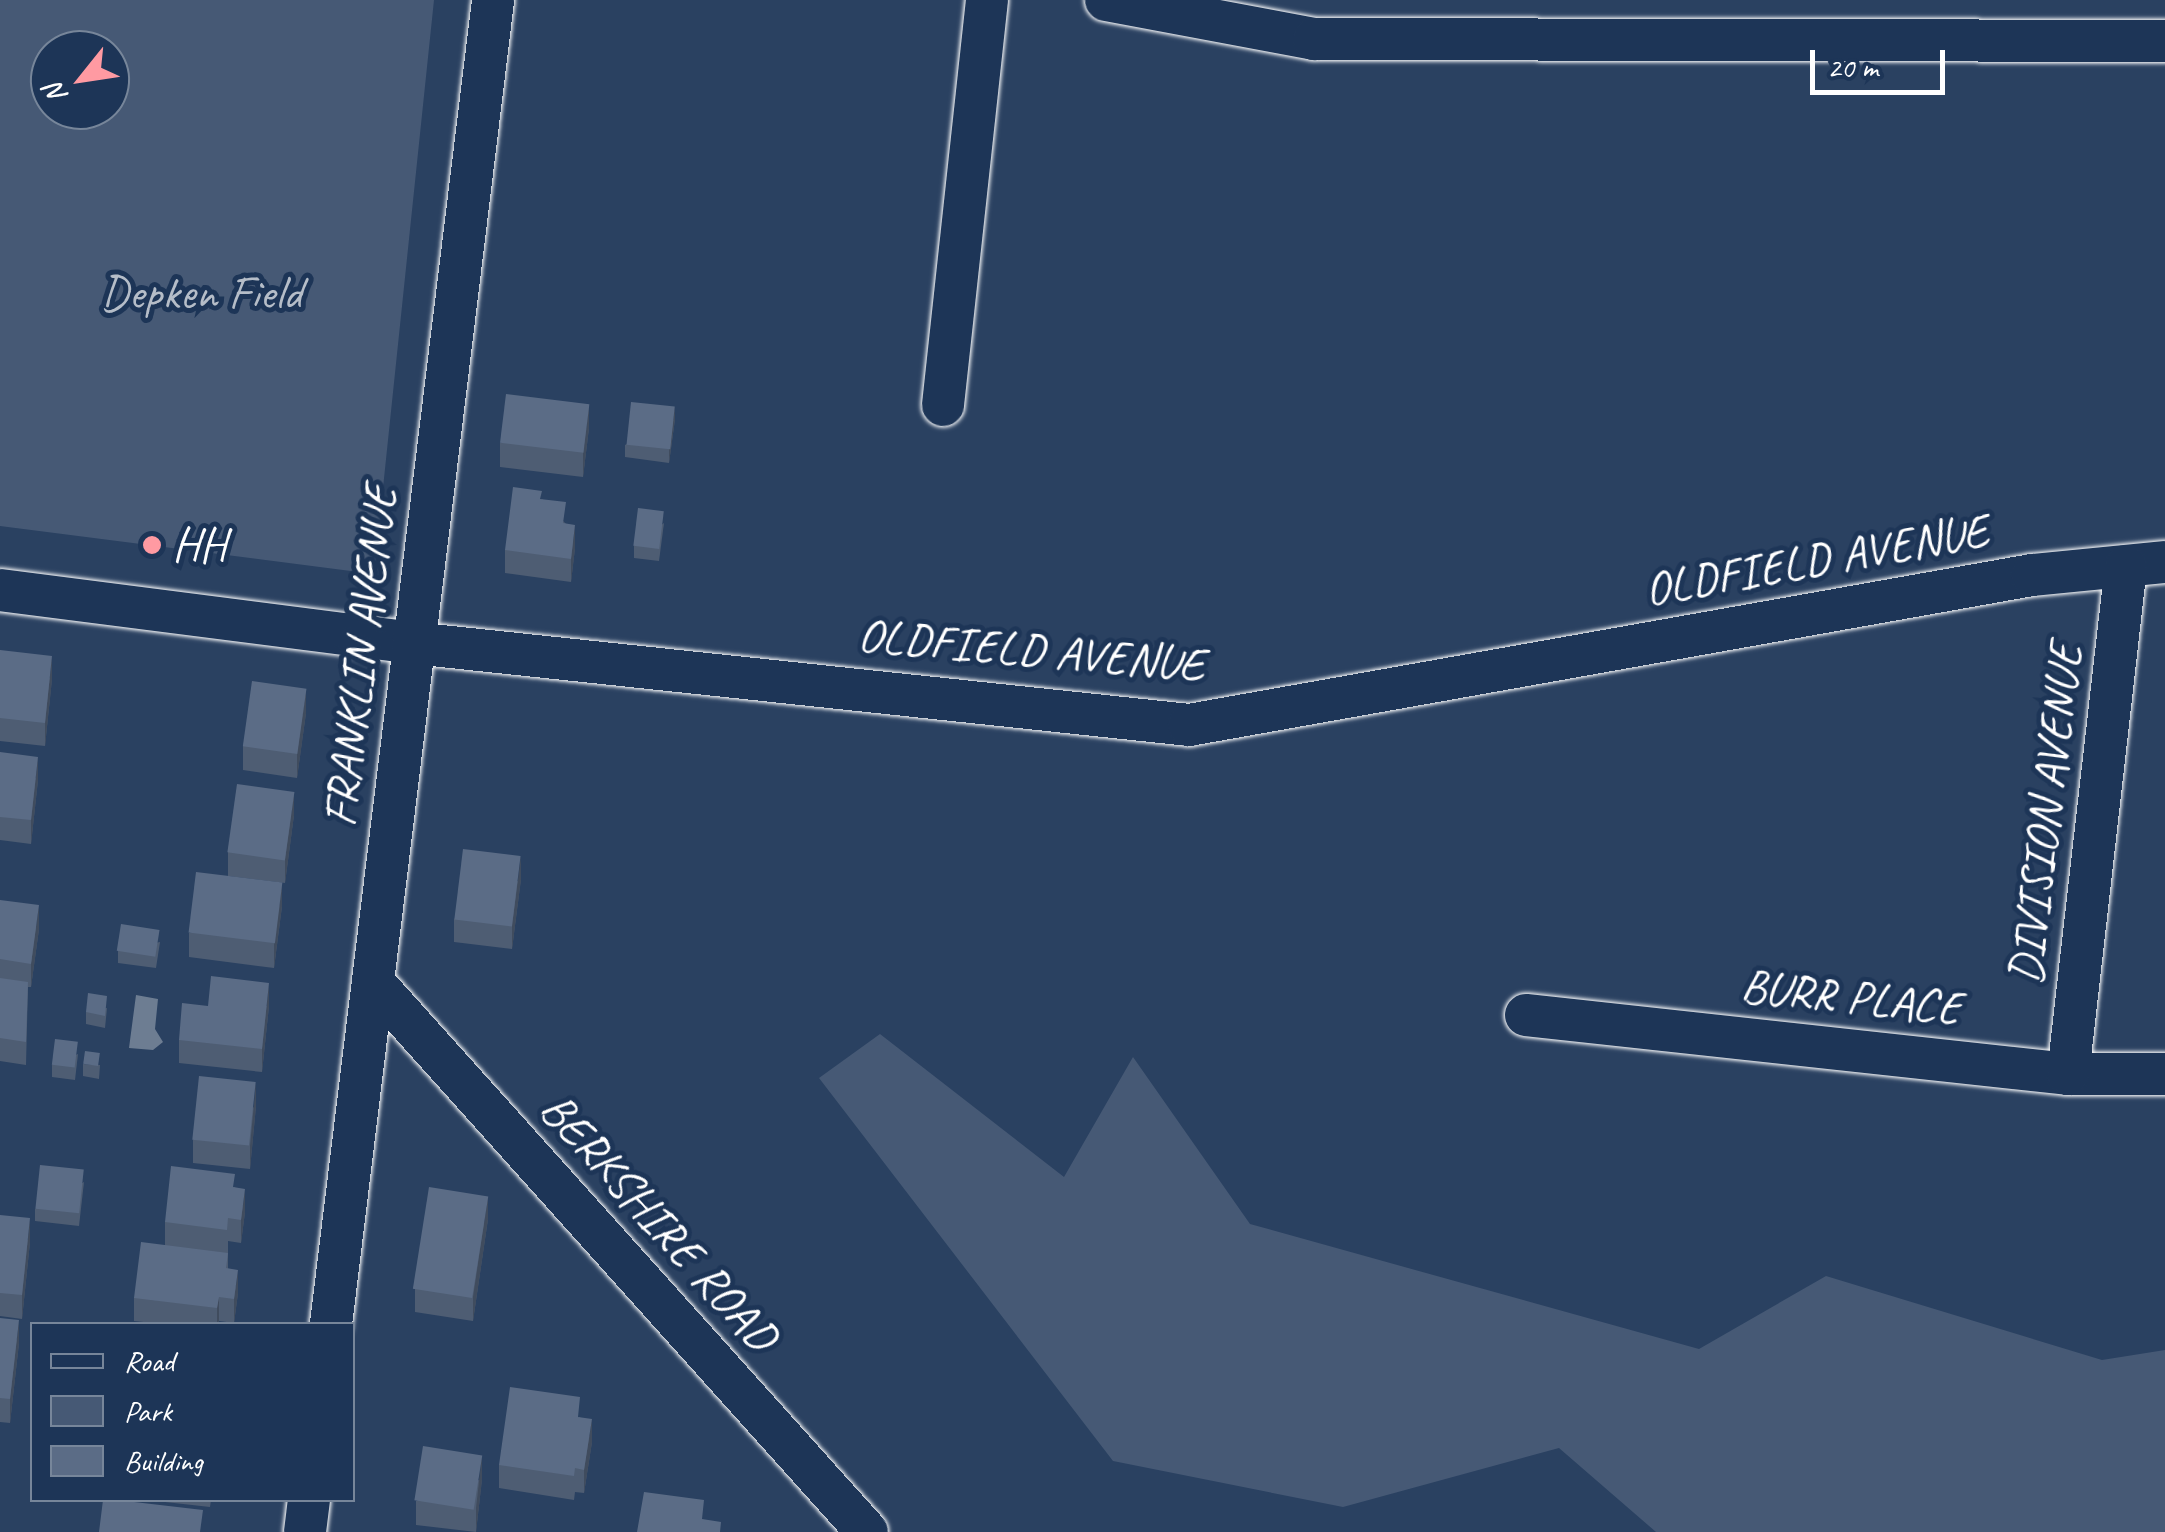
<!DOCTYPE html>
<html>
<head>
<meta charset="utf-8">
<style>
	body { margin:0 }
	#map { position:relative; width:2165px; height:1532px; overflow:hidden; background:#2a4161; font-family:Caveat,sans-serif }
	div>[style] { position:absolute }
	.green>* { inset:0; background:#465975 }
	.water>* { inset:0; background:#6d7d92 }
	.roads { filter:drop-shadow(0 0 2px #fff) drop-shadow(0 0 2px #fff) }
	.minor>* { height:42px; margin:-21px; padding:0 21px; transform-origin:21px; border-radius:21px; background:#1d3557 }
	.wall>* { inset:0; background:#4e5d73 }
	.shaded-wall>* { inset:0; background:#404c5e }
	.building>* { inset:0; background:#5b6c86; transform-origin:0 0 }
	.dots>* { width:28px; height:28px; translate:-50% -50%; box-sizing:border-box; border:5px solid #1d3557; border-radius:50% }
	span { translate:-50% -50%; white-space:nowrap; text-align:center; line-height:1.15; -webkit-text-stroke:10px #1d3557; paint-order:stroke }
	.park-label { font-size:48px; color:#b5bdc8 }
	.poi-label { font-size:48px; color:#fff }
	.left { translate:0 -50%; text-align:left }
	.street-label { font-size:48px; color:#fff }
	.legend { position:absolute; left:30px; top:1322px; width:325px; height:180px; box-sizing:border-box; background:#1d3557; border:2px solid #77869a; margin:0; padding:12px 18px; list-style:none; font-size:30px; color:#fff }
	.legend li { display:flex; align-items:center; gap:20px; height:50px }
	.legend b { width:50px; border:2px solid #77869a }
	.north { position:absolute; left:30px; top:30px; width:100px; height:100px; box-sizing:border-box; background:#1d3557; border:2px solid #77869a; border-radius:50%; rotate:240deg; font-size:28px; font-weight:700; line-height:40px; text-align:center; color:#fff }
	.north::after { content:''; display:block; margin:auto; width:35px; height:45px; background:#ff9aa2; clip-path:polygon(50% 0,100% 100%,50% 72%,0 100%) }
	.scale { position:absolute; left:1810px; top:50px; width:135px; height:45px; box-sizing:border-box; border:5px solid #fff; border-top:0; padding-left:12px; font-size:30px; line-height:35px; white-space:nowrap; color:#fff; -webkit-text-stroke:8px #1d3557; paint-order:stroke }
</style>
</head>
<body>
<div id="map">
	<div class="green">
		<i style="clip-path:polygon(evenodd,0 0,434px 0,374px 574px,0 526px,0 0,110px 50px,110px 110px,50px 110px,50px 50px,110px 50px)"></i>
		<i style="clip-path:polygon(880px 1034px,1064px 1177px,1133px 1057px,1250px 1224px,1699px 1349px,1826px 1276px,2102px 1360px,2165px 1350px,2165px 1532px,1656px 1532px,1559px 1448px,1343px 1507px,1113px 1461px,819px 1078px)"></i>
	</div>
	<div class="water">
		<i style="clip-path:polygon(136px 995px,158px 999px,155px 1029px,163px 1042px,153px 1050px,129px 1048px)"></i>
	</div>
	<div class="roads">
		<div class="minor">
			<i style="left:1106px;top:0;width:212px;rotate:10.6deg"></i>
			<i style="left:1314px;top:39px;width:851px;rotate:0.13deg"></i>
			<i style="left:943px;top:405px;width:407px;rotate:-83.8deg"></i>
			<i style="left:0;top:590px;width:416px;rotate:7.3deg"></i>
			<i style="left:413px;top:643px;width:780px;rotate:6.03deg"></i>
			<i style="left:1189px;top:725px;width:856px;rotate:-10.09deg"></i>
			<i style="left:2032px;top:575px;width:134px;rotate:-5.6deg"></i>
			<i style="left:373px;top:982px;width:739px;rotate:48.07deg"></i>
			<i style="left:1526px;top:1015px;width:545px;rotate:6.21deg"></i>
			<i style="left:2068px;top:1074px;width:97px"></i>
			<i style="left:2068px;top:1074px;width:511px;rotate:-83.49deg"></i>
			<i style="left:331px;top:1324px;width:1334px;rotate:-83.02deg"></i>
			<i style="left:305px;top:1532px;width:32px;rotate:-83deg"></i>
		</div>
	</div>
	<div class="wall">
		<i style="clip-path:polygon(675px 419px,669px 463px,625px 457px,625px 445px)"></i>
		<i style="clip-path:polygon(589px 428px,583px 477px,500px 467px,500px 443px)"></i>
		<i style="clip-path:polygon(542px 499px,566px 524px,575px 548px,571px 582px,505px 573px,505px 550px)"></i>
		<i style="clip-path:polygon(664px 523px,659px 561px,634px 558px,634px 546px)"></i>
		<i style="clip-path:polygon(0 650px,52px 679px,45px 746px,0 741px)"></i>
		<i style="clip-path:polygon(306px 713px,297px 778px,243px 770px,243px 746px)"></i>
		<i style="clip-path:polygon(0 752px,38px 780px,31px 844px,0 840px)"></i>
		<i style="clip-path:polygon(294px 815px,285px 883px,228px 876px,228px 852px)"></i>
		<i style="clip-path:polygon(521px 879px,512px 949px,454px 942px,454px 919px)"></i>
		<i style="clip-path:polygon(0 900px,39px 929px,31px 987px,28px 987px,26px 1065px,0 1061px)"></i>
		<i style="clip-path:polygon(282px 906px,274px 968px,189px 957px,189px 933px)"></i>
		<i style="clip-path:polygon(160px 942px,156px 968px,118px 963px,118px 951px)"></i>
		<i style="clip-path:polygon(208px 1006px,269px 1006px,262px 1072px,179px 1063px,179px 1040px)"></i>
		<i style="clip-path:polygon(107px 1008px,105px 1028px,86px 1024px,86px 1012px)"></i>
		<i style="clip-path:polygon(78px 1054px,75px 1080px,52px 1077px,52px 1065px)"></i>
		<i style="clip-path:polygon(83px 1064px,100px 1065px,99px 1079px,83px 1076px)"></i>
		<i style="clip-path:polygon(256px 1106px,250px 1169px,193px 1163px,193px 1140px)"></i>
		<i style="clip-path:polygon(84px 1182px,79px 1226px,35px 1221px,35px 1209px)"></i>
		<i style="clip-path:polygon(235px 1187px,245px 1212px,241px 1243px,228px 1241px,228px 1268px,238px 1293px,234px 1323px,219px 1321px,218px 1324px,163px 1324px,134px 1321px,134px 1298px,165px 1245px,165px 1222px)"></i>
		<i style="clip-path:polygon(0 1215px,30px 1242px,22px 1319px,0 1316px)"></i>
		<i style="clip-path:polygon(488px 1219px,473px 1321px,415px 1312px,415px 1289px)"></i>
		<i style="clip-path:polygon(0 1318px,19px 1343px,10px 1423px,0 1422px)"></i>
		<i style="clip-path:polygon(580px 1417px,592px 1442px,584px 1493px,575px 1492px,574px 1500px,499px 1488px,499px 1465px)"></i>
		<i style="clip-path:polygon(482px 1479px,476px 1532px,416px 1525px,416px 1501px)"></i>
		<i style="clip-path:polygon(147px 1500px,211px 1500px,210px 1507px)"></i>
	</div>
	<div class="shaded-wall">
		<i style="clip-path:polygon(589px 404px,589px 428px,583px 477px,583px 454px)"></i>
		<i style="clip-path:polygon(675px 407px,675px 419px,669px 463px,669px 451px)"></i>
		<i style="clip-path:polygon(575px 525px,575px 548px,571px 582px,571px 559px)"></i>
		<i style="clip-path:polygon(52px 656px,52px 679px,45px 746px,45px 723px)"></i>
		<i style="clip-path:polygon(306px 689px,306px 713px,297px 778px,297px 754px)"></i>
		<i style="clip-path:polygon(38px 757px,38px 780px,31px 844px,31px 820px)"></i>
		<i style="clip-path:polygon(294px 792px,294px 815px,285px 883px,285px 860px)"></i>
		<i style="clip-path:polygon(521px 856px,521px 879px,512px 949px,512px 926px)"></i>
		<i style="clip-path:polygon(282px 883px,282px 906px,274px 968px,274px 945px)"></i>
		<i style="clip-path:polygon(39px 905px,39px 929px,31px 987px,31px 964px)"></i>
		<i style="clip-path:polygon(269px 983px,269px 1006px,262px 1072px,262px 1049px)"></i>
		<i style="clip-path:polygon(256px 1082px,256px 1106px,250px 1169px,250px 1146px)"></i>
		<i style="clip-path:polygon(245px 1189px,245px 1212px,241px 1243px,241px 1220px)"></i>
		<i style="clip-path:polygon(488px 1196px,488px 1219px,473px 1321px,473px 1297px)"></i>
		<i style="clip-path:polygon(30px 1218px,30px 1242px,22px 1319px,22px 1295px)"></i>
		<i style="clip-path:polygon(238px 1270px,238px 1293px,234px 1323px,234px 1299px)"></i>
		<i style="clip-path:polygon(219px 1297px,219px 1321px,217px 1324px,217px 1308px)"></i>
		<i style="clip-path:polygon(19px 1320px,19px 1343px,10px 1423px,10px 1399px)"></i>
		<i style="clip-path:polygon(592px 1419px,592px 1442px,584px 1493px,584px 1470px)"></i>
		<i style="clip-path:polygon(482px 1455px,482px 1479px,476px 1532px,476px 1508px)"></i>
	</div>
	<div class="building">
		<i style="left:506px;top:394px;width:84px;height:49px;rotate:7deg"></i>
		<i style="left:631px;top:402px;width:44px;height:43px;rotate:6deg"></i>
		<i style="clip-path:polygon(513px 487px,542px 491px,540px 499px,566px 502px,563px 523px,575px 525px,571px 559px,505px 550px)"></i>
		<i style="left:638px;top:508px;width:26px;height:38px;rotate:7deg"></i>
		<i style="clip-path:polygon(0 650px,52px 656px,45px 723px,0 718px)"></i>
		<i style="left:252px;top:681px;width:55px;height:66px;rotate:8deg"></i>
		<i style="clip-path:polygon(0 752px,38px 757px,31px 820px,0 817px)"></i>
		<i style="left:237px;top:784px;width:58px;height:69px;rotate:8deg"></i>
		<i style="left:463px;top:849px;width:58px;height:71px;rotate:7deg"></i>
		<i style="left:196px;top:872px;width:87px;height:61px;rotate:7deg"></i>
		<i style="clip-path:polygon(0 900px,39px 905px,31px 964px,0 959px)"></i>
		<i style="left:121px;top:924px;width:39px;height:27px;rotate:9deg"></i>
		<i style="clip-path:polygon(211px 976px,269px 983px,262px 1049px,179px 1040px,182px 1003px,208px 1006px)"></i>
		<i style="clip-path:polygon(0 978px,28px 982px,26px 1042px,0 1038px)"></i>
		<i style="clip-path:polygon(88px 993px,107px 996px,105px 1016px,86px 1012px)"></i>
		<i style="left:55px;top:1039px;width:23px;height:26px;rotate:7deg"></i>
		<i style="left:85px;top:1051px;width:15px;height:13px;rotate:8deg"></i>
		<i style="left:199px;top:1076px;width:57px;height:64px;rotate:6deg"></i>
		<i style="left:40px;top:1165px;width:44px;height:44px;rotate:6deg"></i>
		<i style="clip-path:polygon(171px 1166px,235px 1174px,233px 1187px,245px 1189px,241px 1220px,228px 1218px,227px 1230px,165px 1222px)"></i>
		<i style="left:429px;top:1187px;width:60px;height:103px;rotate:9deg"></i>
		<i style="clip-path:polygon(0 1215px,30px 1218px,22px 1295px,0 1293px)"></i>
		<i style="clip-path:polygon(141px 1242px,228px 1253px,226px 1268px,238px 1270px,234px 1299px,219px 1297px,217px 1308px,134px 1298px)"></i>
		<i style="clip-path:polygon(0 1318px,19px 1320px,10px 1399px,0 1398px)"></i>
		<i style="clip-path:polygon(510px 1387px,580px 1397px,578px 1417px,592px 1419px,584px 1470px,575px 1468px,574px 1476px,499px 1465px)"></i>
		<i style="left:423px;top:1446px;width:60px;height:55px;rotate:9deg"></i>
		<i style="clip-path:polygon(644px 1492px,704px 1500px,702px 1519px,721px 1522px,720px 1532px,637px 1532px)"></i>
		<i style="clip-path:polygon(103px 1500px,117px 1500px,203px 1510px,200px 1532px,99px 1532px)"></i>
	</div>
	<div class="dots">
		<i style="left:152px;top:545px;background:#ff9aa2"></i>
	</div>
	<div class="park-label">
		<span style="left:201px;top:293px">Depken Field</span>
	</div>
	<div class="poi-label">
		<span class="left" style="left:172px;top:545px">HH</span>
	</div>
	<div class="street-label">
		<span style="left:1816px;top:560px;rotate:-10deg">OLDFIELD AVENUE</span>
		<span style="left:1031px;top:650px;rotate:5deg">OLDFIELD AVENUE</span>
		<span style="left:360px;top:656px;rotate:-83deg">FRANKLIN AVENUE</span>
		<span style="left:2045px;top:814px;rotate:-83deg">DIVISION AVENUE</span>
		<span style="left:1851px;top:997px;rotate:6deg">BURR PLACE</span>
		<span style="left:659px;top:1222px;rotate:48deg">BERKSHIRE ROAD</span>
	</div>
	<ul class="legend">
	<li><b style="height:12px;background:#1d3557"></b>Road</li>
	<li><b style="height:28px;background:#465975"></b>Park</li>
	<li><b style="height:28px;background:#5b6c86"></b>Building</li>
	</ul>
	<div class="north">N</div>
	<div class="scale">20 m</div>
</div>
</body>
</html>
